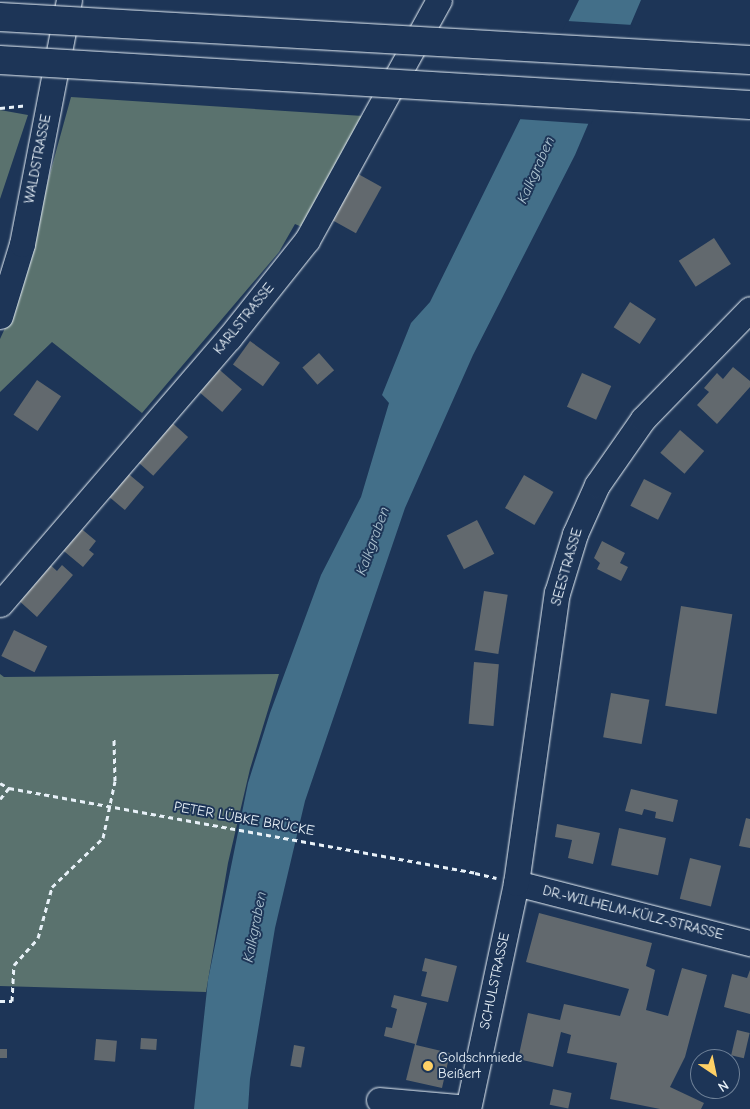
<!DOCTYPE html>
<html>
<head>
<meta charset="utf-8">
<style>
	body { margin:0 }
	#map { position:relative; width:750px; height:1109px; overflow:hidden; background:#1d3557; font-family:"Comic Neue",sans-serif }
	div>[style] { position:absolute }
	.green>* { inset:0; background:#5a726e }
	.water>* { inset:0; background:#436f89 }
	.pier>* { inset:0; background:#1d3557 }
	.building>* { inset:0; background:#62696e; transform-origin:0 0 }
	.path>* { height:3px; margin-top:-1.5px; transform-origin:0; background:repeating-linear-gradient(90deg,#e8f1f8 0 5px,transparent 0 9px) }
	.roads { filter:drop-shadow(0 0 1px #e8f1f8) drop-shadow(0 0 1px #e8f1f8) }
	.minor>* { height:25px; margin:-12.5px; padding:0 12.5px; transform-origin:12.5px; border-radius:12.5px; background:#1d3557 }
	.path-bridge>* { height:3px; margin-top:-1.5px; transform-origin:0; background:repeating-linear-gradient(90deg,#e8f1f8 0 5px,transparent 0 9px) }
	.bridges { filter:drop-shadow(0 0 1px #e8f1f8) drop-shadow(0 0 1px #e8f1f8) }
	.highway-bridge>* { height:28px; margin:-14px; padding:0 14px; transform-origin:14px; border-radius:14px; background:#1d3557 }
	.dots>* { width:14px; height:14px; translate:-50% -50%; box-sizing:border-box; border:2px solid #1d3557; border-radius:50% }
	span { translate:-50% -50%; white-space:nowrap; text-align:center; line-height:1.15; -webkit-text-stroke:4px #1d3557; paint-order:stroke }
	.street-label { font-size:14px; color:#e8f1f8 }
	.poi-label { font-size:14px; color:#e8f1f8 }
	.left { translate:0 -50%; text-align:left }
	.water-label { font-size:15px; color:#aec4d1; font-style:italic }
	.north { position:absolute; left:690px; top:1049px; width:50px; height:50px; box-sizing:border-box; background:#1d3557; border:1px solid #6e8097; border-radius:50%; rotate:146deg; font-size:14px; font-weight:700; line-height:20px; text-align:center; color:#e8f1f8 }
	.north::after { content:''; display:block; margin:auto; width:18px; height:22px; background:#ffd166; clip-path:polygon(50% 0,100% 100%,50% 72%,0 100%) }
</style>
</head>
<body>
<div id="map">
	<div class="green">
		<i style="clip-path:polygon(71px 97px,363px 116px,302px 227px,295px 224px,279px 252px,142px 413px,52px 342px,0 392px,0 339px,11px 315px)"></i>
		<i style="clip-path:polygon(0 110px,28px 115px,0 199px)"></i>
		<i style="clip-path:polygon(0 674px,4px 677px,279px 674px,250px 769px,228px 863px,206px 992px,0 986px)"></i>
	</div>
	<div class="water">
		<i style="clip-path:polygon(579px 0,641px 0,575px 155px,473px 355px,405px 508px,305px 801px,275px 928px,250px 1079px,248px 1109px,194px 1109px,208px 980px,248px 783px,270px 713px,321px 575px,361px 497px,389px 403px,382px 395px,411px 323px,430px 302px)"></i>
	</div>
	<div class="pier">
		<i style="clip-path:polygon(567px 21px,633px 25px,591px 124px,518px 119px)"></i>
	</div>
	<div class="building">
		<i style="left:351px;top:170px;width:35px;height:53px;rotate:29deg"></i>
		<i style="left:714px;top:238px;width:31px;height:42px;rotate:57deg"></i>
		<i style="left:630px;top:302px;width:31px;height:30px;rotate:33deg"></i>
		<i style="left:250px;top:341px;width:37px;height:29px;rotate:36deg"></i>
		<i style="left:319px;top:353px;width:23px;height:22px;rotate:49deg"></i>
		<i style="left:214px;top:365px;width:37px;height:30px;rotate:41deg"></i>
		<i style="clip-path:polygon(733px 367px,750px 381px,750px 387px,717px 424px,697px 405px,709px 392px,704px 388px,717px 373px,723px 379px)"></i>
		<i style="left:582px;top:373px;width:32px;height:37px;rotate:24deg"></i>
		<i style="left:37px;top:380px;width:29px;height:42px;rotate:34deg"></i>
		<i style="left:168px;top:419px;width:27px;height:52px;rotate:42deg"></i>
		<i style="left:680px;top:430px;width:32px;height:30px;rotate:41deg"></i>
		<i style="left:125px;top:471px;width:25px;height:30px;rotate:40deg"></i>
		<i style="left:524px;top:475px;width:34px;height:38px;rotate:30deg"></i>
		<i style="left:644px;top:479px;width:31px;height:30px;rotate:27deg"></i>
		<i style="left:477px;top:520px;width:38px;height:34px;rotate:63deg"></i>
		<i style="clip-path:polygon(78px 526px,96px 541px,89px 550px,94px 554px,83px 567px,59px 547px)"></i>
		<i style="clip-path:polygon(602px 541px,625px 553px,620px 563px,628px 567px,621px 581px,597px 569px,600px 563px,594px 558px)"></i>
		<i style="clip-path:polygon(47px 562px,57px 571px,62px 565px,73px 575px,37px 617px,16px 598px)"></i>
		<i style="left:484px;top:591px;width:24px;height:60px;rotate:9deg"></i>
		<i style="left:681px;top:606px;width:52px;height:101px;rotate:9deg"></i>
		<i style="left:14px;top:630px;width:37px;height:29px;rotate:26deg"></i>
		<i style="left:474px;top:662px;width:25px;height:62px;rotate:5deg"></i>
		<i style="left:611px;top:693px;width:39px;height:45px;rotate:10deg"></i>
		<i style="clip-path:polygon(631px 789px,678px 800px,673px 822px,655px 818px,656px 812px,644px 809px,642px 815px,625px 811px)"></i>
		<i style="clip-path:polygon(746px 818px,750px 819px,750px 848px,739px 846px)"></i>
		<i style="clip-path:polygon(557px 824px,600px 833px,593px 864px,568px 858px,572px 840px,555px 837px)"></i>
		<i style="left:619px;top:828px;width:48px;height:38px;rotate:12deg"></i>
		<i style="left:690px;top:858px;width:32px;height:42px;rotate:14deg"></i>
		<i style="clip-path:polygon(539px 913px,652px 943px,646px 966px,655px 970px,646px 1010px,668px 1016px,682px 968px,707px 975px,685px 1057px,670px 1087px,704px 1103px,701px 1109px,660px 1109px,610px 1099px,617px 1063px,567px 1053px,571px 1035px,561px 1032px,553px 1067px,518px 1059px,528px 1013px,560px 1020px,564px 1004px,620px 1016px,629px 989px,526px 962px)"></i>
		<i style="clip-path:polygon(425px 958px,457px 966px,448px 1002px,421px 996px,427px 972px,422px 971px)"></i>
		<i style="clip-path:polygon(750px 970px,750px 1014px,724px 1007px,732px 974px,747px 978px)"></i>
		<i style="clip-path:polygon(394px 995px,427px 1003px,416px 1045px,450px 1053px,442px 1088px,406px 1080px,415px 1044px,384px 1036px,386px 1027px,392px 1028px,397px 1009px,391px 1007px)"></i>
		<i style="left:737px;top:1030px;width:13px;height:26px;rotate:13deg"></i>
		<i style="left:141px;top:1038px;width:16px;height:11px;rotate:4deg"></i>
		<i style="left:96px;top:1039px;width:21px;height:21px;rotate:5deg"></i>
		<i style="left:294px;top:1045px;width:11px;height:21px;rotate:10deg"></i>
		<i style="left:0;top:1049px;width:7px;height:9px"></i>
		<i style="left:553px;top:1089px;width:19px;height:16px;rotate:12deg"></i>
	</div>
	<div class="path">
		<i style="left:0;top:108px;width:27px;rotate:-6deg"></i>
		<i style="left:0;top:783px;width:10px;rotate:29deg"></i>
		<i style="left:9px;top:788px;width:14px;rotate:129deg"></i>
		<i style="left:475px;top:873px;width:22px;rotate:13deg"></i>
		<i style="left:0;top:1001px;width:12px"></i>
		<i style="left:12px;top:1001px;width:36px;rotate:-87deg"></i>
		<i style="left:14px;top:965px;width:36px;rotate:-48deg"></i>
		<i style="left:38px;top:938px;width:53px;rotate:-74.6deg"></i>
		<i style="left:52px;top:887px;width:71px;rotate:-43.9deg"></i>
		<i style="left:103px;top:838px;width:58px;rotate:-78.1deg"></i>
		<i style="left:115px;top:781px;width:42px;rotate:-91.4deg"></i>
	</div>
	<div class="roads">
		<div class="minor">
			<i style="left:0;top:316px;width:75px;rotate:-73deg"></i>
			<i style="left:22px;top:244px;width:248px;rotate:-79.1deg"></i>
			<i style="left:0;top:604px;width:351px;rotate:-49.3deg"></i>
			<i style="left:229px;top:338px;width:125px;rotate:-51.5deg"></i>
			<i style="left:307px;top:240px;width:274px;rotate:-61.2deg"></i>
			<i style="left:516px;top:883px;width:242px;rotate:14.4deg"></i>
			<i style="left:379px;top:1100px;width:89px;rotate:5.1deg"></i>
			<i style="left:468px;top:1109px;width:231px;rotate:-78deg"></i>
			<i style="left:516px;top:883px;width:293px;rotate:-82deg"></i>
			<i style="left:557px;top:593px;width:62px;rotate:-73deg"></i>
			<i style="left:575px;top:534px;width:54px;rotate:-65.8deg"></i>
			<i style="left:597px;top:485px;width:80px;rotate:-55.1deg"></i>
			<i style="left:643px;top:419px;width:153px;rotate:-45.8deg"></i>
		</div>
	</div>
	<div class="path-bridge">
		<i style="left:9px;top:788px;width:474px;rotate:10.3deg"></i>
	</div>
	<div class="bridges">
		<div class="highway-bridge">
			<i style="left:0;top:17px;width:751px;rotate:3.28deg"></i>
			<i style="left:0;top:60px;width:751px;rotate:3.43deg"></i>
		</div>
	</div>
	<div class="dots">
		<i style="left:428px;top:1066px;background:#ffd166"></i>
	</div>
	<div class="street-label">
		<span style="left:38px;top:159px;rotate:-79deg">WALDSTRASSE</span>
		<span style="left:244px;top:319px;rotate:-51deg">KARLSTRASSE</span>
		<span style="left:567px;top:567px;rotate:-74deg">SEESTRASSE</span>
		<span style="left:244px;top:819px;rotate:10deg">PETER LÜBKE BRÜCKE</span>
		<span style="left:633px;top:913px;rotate:14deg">DR.-WILHELM-KÜLZ-STRASSE</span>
		<span style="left:495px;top:981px;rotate:-78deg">SCHULSTRASSE</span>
	</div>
	<div class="poi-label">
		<span class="left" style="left:438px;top:1066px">Goldschmiede<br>Beißert</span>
	</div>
	<div class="water-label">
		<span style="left:536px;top:170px;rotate:-66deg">Kalkgraben</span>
		<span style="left:373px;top:541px;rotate:-70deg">Kalkgraben</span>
		<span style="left:255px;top:927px;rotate:-79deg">Kalkgraben</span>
	</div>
	<div class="north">N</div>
</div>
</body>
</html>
